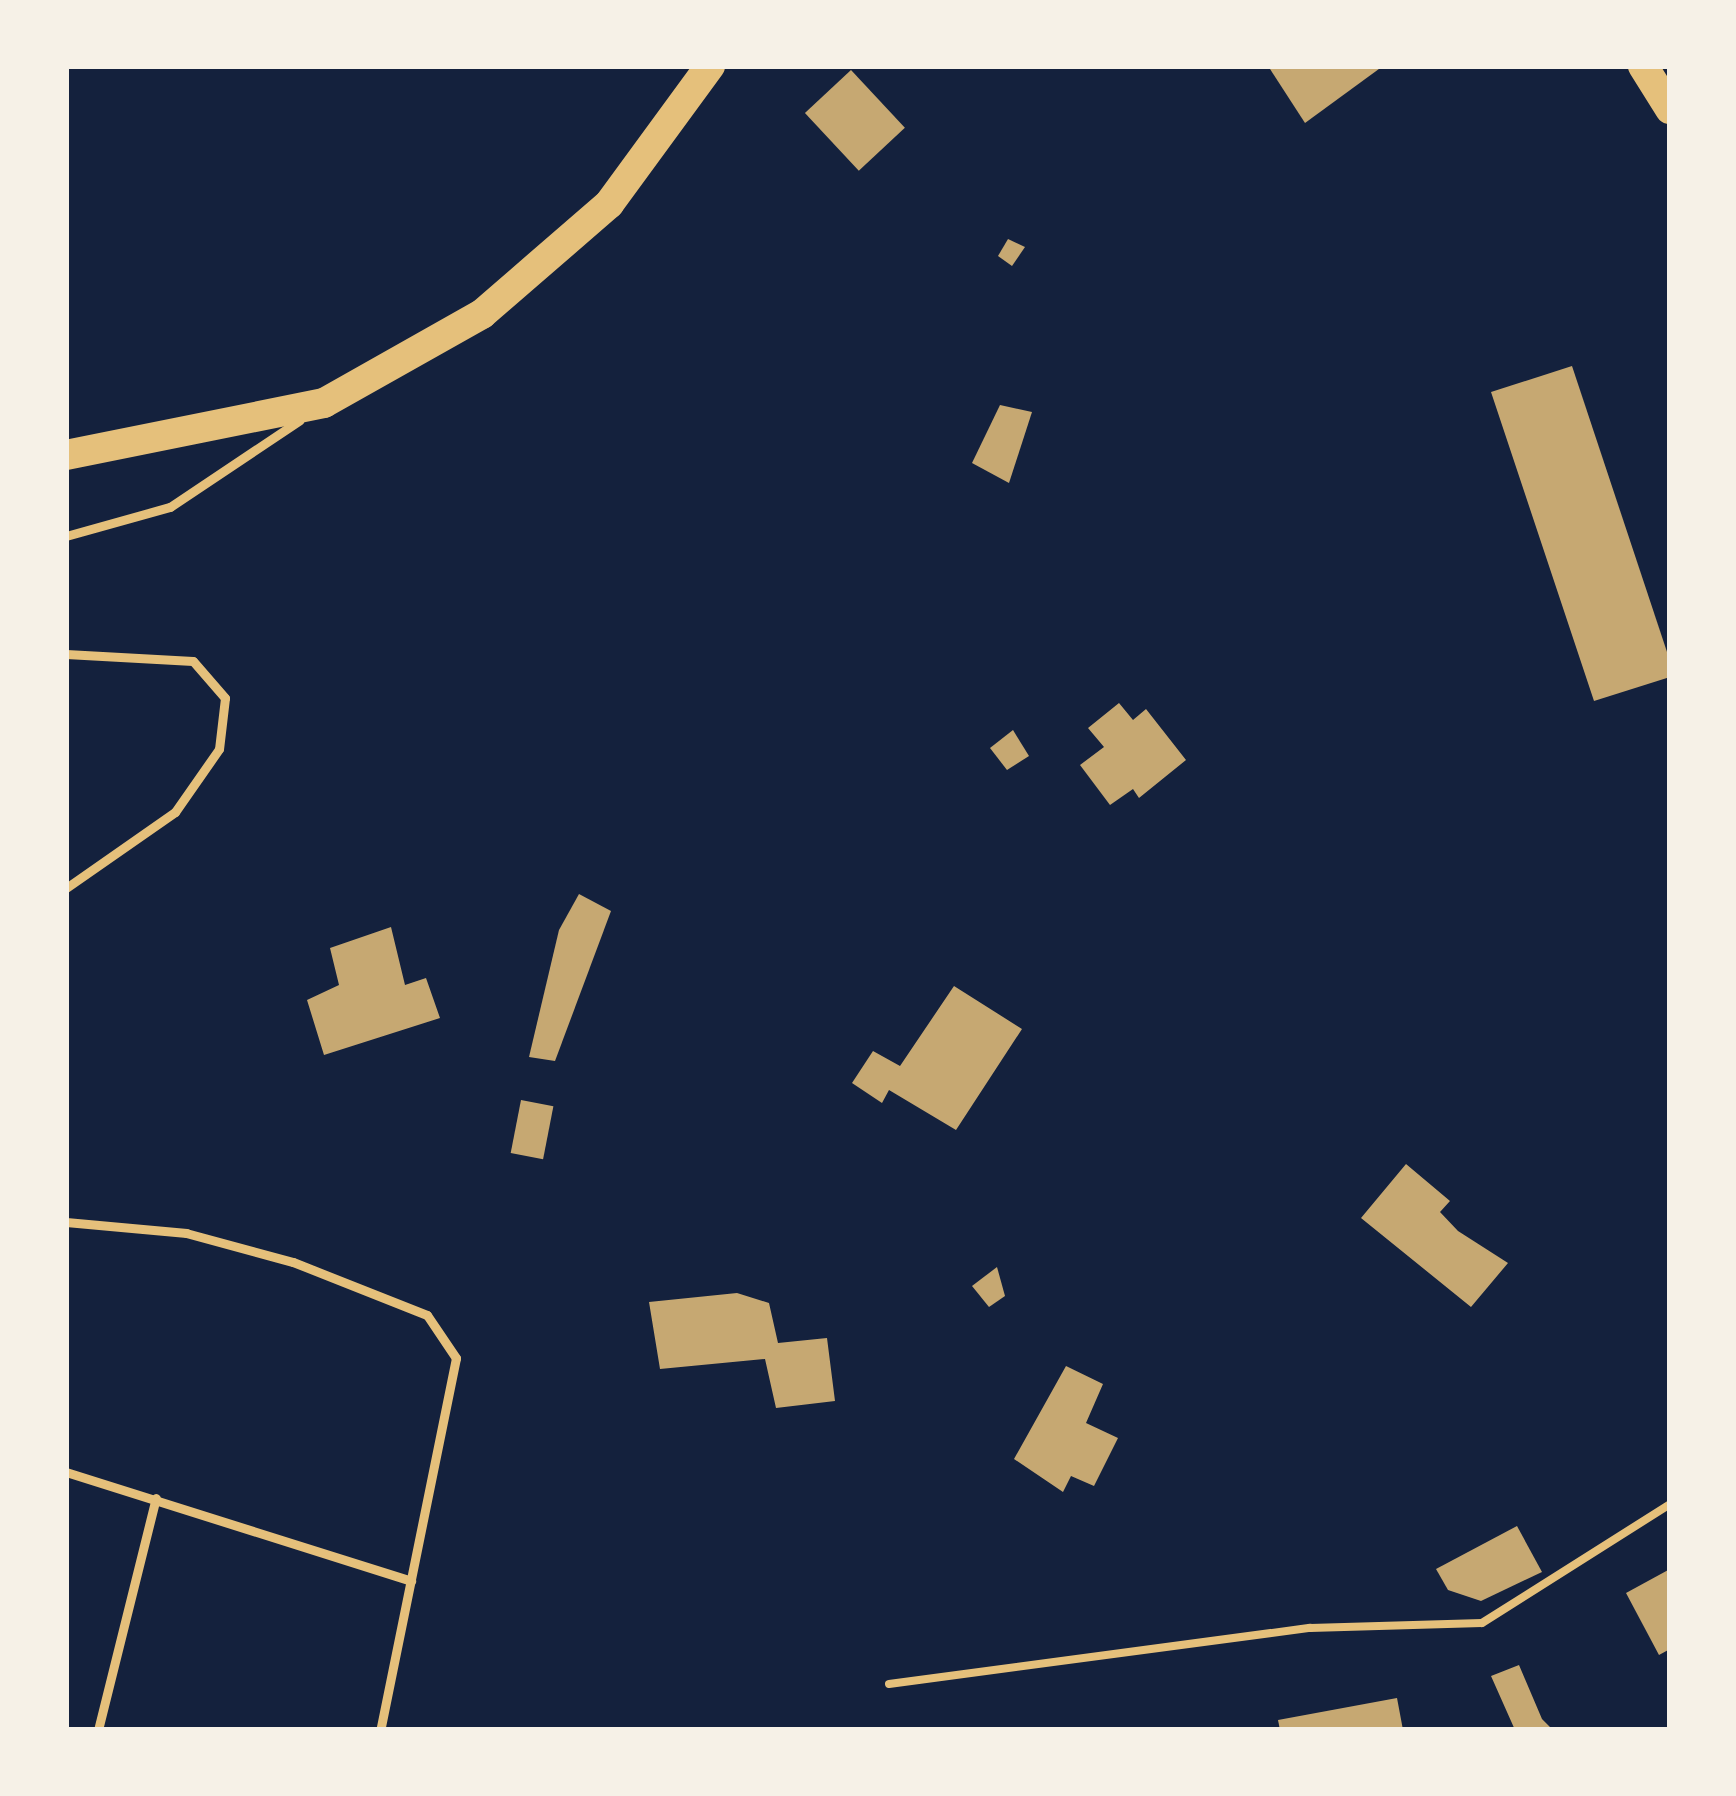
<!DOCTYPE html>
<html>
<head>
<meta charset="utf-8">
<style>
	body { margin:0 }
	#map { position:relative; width:1736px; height:1796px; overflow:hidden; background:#14213d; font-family:"IBM Plex Sans",sans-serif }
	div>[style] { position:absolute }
	.building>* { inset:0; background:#c6a872; transform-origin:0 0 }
	.path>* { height:8px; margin:-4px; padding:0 4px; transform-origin:4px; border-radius:4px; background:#e5c07b }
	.service>* { height:9px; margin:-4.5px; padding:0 4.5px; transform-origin:4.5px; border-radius:4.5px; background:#e5c07b }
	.primary>* { height:30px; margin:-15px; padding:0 15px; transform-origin:15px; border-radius:15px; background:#e5c07b }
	span { translate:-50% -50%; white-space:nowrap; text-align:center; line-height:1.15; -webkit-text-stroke:10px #f6f1e7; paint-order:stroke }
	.frame { position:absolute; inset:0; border:69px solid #f6f1e7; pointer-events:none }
</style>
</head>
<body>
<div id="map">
	<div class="building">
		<i style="clip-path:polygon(1383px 66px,1305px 123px,1270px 69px,1282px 66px)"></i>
		<i style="left:851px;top:70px;width:79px;height:63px;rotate:47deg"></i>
		<i style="clip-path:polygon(1008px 239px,1025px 247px,1012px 266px,998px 256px)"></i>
		<i style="clip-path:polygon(1572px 366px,1670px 661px,1670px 677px,1594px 701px,1491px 392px)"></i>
		<i style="clip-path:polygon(1000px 405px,1032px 412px,1009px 483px,972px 463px)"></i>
		<i style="clip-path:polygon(1119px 703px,1133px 720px,1146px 709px,1186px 760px,1139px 798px,1133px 789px,1110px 805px,1080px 765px,1104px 747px,1088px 728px)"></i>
		<i style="clip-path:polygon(1013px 730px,1029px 756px,1007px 770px,990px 748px)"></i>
		<i style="clip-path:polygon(579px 894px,611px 911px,555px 1061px,529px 1057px,559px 930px)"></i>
		<i style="clip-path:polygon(391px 927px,405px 985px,426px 978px,440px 1018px,324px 1055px,307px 1000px,339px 985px,330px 948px)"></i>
		<i style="clip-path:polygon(954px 986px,1022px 1029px,956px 1130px,889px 1090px,882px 1103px,852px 1083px,873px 1051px,900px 1066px)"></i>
		<i style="left:521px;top:1100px;width:33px;height:54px;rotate:11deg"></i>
		<i style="clip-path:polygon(1406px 1164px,1450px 1201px,1440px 1212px,1458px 1231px,1508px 1263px,1471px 1307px,1361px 1218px)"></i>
		<i style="clip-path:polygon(997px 1267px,1005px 1296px,989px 1307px,972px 1286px)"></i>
		<i style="clip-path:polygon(737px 1293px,769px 1303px,778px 1343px,827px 1338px,835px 1401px,776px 1408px,765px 1359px,660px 1369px,649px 1302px)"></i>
		<i style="clip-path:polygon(1066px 1366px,1103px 1384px,1086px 1423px,1118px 1438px,1094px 1486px,1071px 1476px,1063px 1492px,1014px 1459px)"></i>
		<i style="clip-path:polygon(1517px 1526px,1542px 1572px,1481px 1601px,1448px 1590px,1436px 1569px)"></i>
		<i style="clip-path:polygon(1670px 1569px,1670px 1649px,1659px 1655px,1626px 1593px)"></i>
		<i style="clip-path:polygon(1519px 1665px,1542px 1719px,1553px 1730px,1515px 1730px,1491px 1676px)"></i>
		<i style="clip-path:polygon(1397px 1698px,1403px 1730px,1280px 1730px,1278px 1720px)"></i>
	</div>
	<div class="path">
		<i style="left:889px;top:1684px;width:425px;rotate:-7.6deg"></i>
		<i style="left:1310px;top:1628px;width:172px;rotate:-1.7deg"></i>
		<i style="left:1482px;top:1623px;width:222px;rotate:-32.3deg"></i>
	</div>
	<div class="service">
		<i style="left:66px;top:536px;width:108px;rotate:-15.6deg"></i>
		<i style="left:170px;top:507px;width:156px;rotate:-33.8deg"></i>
		<i style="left:66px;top:654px;width:127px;rotate:3.2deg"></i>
		<i style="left:193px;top:661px;width:49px;rotate:49.1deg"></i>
		<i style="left:225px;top:698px;width:51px;rotate:96.7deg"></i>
		<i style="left:219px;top:749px;width:77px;rotate:124.9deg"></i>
		<i style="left:175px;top:812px;width:133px;rotate:145.1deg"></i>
		<i style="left:66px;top:1222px;width:121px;rotate:5.2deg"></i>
		<i style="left:186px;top:1233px;width:111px;rotate:15.2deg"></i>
		<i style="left:293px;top:1262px;width:144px;rotate:21.6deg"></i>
		<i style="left:427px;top:1315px;width:52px;rotate:56deg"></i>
		<i style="left:456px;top:1358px;width:380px;rotate:101.5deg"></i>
		<i style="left:66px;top:1472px;width:362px;rotate:17.5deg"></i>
		<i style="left:98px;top:1730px;width:239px;rotate:-76deg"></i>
	</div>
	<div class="primary">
		<i style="left:1643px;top:66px;width:51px;rotate:57.9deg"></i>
		<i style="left:66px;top:455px;width:263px;rotate:-11.4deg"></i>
		<i style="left:324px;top:403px;width:181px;rotate:-29.4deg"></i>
		<i style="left:482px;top:314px;width:168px;rotate:-40.9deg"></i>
		<i style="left:609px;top:204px;width:171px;rotate:-53.8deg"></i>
	</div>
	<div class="frame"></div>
</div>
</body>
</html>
